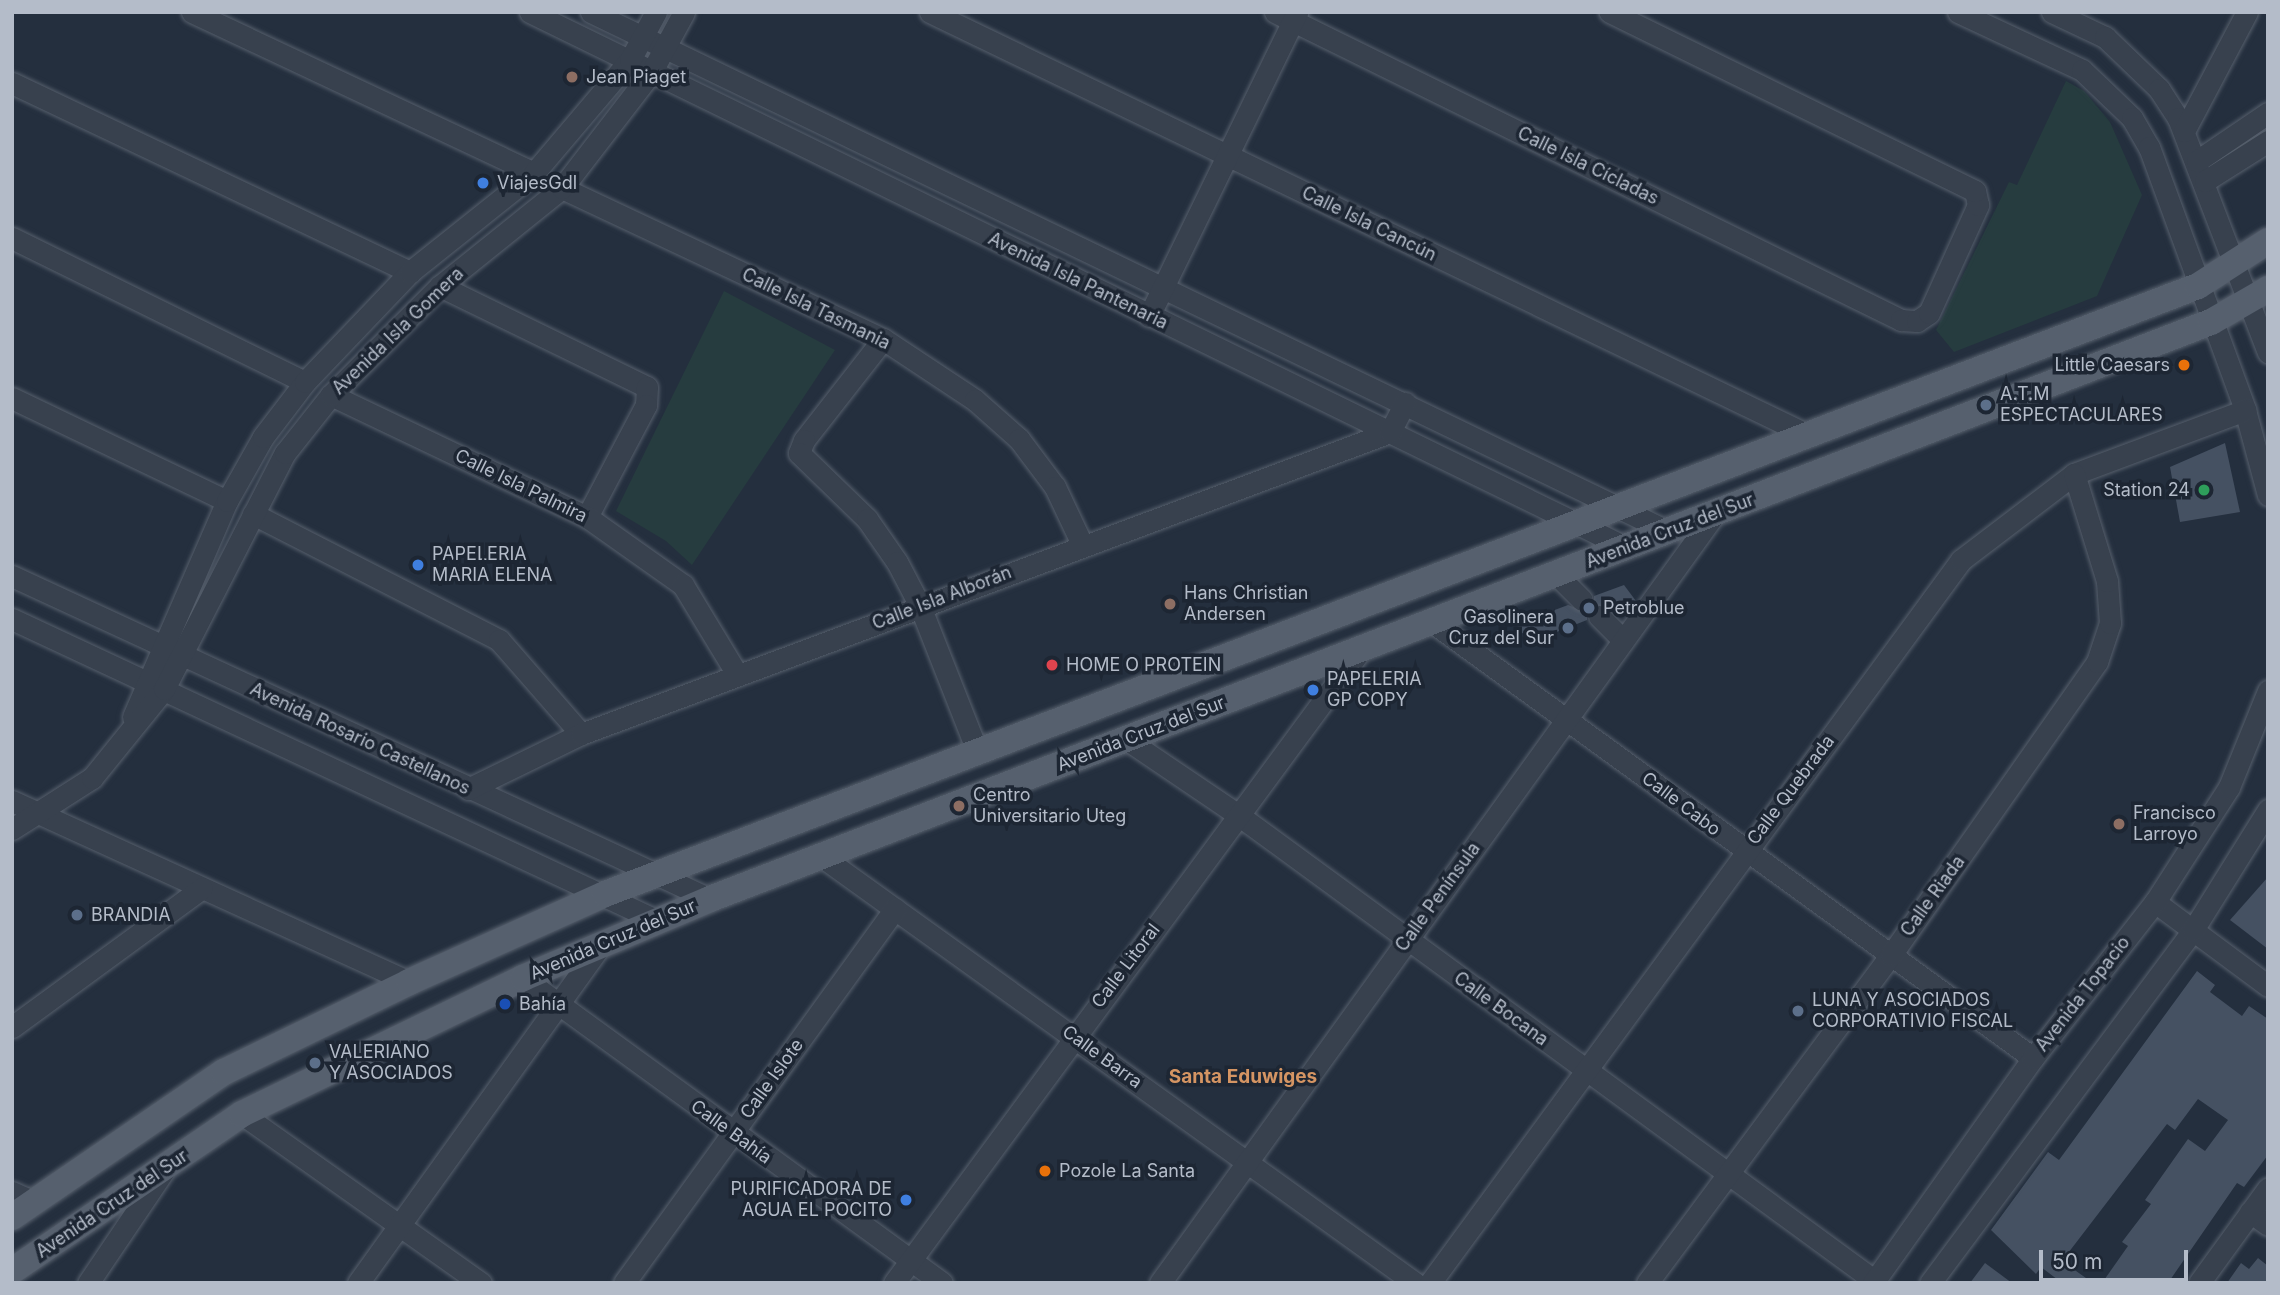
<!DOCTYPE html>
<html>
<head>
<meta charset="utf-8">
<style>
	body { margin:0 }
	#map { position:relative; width:2280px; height:1295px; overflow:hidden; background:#242f3e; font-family:Inter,sans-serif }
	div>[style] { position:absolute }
	.green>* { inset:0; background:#263c3f }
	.building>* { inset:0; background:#455162 }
	.roads { filter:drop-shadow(0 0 2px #565f6c) drop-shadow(0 0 2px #565f6c) }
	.minor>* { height:21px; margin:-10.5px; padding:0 10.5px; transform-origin:10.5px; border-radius:10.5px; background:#38414e }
	.major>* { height:26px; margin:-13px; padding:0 13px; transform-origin:13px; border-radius:13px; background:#56606e }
	.dots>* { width:19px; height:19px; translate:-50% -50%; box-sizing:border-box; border:4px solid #1d2633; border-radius:50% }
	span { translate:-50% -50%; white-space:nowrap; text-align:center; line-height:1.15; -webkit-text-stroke:7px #1d2633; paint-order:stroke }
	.poi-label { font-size:18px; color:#b4bcc9 }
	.left { translate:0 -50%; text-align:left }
	.right { translate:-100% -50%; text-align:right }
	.street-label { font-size:18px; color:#b4bcc9 }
	.neighbourhood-label { font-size:19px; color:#d59563; font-weight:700 }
	.frame { position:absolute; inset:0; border:14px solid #b4bcc9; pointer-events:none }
	.scale { position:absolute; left:2039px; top:1250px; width:149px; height:32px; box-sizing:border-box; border:4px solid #b4bcc9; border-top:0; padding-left:9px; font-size:21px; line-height:24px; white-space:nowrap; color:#b4bcc9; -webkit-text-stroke:5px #1d2633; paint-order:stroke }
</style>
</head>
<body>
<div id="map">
	<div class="green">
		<i style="clip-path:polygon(2066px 81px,2084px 91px,2110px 122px,2142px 195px,2097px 296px,1954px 352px,1936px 330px,2009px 182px,2017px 185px)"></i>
		<i style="clip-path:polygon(724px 291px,835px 350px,692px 565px,666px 541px,616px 511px)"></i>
	</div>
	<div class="building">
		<i style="clip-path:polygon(2225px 443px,2240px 512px,2180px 522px,2170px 467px)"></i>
		<i style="clip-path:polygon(1624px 585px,1636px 601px,1612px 610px,1594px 604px,1594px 596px)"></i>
		<i style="clip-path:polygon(1568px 605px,1587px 612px,1587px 620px,1534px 641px,1512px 626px)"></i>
		<i style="clip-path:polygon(2268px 877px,2268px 949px,2230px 920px)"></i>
		<i style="clip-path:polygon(2197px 971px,2215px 985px,2210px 992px,2242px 1016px,2249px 1006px,2268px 1019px,2268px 1155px,2244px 1187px,2237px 1183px,2168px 1283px,2102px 1283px,2128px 1246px,2122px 1242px,2151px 1204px,2145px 1200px,2188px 1139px,2205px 1151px,2228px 1120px,2198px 1099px,2175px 1130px,2167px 1124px,2062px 1261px,2093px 1283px,2062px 1283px,2041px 1267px,2036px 1274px,1991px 1230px,2048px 1152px,2059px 1160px)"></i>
		<i style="clip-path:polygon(2258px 1258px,2268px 1266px,2268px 1283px,2227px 1283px,2241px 1263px,2249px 1269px)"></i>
		<i style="clip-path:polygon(1985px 1263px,2012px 1283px,1970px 1283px)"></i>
	</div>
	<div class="roads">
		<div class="minor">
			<i style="left:192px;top:12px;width:378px;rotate:25.2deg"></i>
			<i style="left:530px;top:12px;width:1221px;rotate:26.04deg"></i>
			<i style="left:591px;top:12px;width:1195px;rotate:25.75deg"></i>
			<i style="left:930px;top:12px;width:975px;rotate:25.72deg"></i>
			<i style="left:1275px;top:12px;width:698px;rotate:26.2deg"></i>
			<i style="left:1901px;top:320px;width:16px;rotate:4deg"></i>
			<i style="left:1917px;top:321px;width:14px;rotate:-34deg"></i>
			<i style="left:1929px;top:313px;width:119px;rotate:-65.6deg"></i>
			<i style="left:1978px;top:205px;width:14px;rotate:-102deg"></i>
			<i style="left:1975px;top:191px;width:407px;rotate:-153.9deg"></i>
			<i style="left:1958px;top:12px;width:137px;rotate:25.1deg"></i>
			<i style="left:2082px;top:70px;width:69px;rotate:43.8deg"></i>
			<i style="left:2132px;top:118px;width:34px;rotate:60deg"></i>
			<i style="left:2149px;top:147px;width:280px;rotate:69.9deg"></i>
			<i style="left:2245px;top:410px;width:88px;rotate:74.9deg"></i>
			<i style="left:2052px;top:12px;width:59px;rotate:25.3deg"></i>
			<i style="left:2105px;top:37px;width:75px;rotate:43.9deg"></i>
			<i style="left:2159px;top:89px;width:35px;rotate:57deg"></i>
			<i style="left:2178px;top:118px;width:251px;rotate:69deg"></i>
			<i style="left:12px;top:83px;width:441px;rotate:25.4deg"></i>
			<i style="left:2184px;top:131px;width:135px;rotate:-62.1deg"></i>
			<i style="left:2197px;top:161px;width:86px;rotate:-34.1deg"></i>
			<i style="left:2205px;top:181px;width:75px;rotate:-32.4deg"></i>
			<i style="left:562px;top:188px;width:355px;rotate:25.2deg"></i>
			<i style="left:883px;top:339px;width:110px;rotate:33.5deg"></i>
			<i style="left:975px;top:400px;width:59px;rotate:41.6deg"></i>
			<i style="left:1019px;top:439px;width:60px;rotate:53.1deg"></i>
			<i style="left:1055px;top:487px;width:63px;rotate:64.7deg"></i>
			<i style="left:12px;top:238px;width:326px;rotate:26.2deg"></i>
			<i style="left:440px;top:286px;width:230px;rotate:26deg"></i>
			<i style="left:647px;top:387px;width:18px;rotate:93deg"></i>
			<i style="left:646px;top:405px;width:127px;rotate:117.8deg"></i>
			<i style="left:1149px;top:316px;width:338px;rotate:-64deg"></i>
			<i style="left:883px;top:339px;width:128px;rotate:128deg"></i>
			<i style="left:804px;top:440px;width:14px;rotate:111deg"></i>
			<i style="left:799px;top:453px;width:95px;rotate:44.1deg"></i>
			<i style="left:867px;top:519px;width:52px;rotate:55.1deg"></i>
			<i style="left:897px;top:562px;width:50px;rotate:62.4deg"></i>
			<i style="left:920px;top:606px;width:156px;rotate:68.5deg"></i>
			<i style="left:331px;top:395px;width:284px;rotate:25.5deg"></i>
			<i style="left:587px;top:517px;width:118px;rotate:35.3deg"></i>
			<i style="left:683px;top:585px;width:104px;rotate:58.8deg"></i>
			<i style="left:12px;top:398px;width:238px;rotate:25.6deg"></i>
			<i style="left:253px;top:514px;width:276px;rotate:27.1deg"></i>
			<i style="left:499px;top:640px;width:125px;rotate:48.9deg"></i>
			<i style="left:1557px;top:575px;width:35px;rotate:45deg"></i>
			<i style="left:12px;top:576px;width:769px;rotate:24.83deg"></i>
			<i style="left:1599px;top:616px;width:34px;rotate:45deg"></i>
			<i style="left:12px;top:619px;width:713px;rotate:25.06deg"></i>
			<i style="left:1432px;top:622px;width:742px;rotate:35.96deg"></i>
			<i style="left:133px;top:717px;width:236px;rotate:-66.5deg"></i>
			<i style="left:227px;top:501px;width:73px;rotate:-60.6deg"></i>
			<i style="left:263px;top:437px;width:69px;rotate:-52.6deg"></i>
			<i style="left:305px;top:382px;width:152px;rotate:-46.3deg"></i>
			<i style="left:410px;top:272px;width:159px;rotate:-38.6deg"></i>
			<i style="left:534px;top:173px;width:148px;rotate:-49.7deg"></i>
			<i style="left:630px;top:60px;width:55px;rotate:-61.6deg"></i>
			<i style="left:1126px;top:739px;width:139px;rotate:34.1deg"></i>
			<i style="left:1241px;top:817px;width:786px;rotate:36.2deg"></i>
			<i style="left:468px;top:789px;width:126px;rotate:-26deg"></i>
			<i style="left:581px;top:734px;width:864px;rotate:-20.47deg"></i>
			<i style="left:1390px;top:432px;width:33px;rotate:-63deg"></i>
			<i style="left:12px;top:801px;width:436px;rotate:24.5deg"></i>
			<i style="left:12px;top:829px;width:95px;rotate:-32.5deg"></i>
			<i style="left:92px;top:778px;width:114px;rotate:-51deg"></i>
			<i style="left:164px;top:689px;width:265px;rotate:-62.9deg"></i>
			<i style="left:285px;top:453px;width:74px;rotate:-51.6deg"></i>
			<i style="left:331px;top:395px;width:154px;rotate:-45deg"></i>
			<i style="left:440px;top:286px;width:156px;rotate:-38.8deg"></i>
			<i style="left:562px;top:188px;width:148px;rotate:-52.4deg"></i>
			<i style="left:652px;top:71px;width:67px;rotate:-61.5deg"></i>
			<i style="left:821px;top:856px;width:732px;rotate:35.71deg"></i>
			<i style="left:2155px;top:902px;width:141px;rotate:36.6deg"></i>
			<i style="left:523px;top:978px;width:518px;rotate:36.05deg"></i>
			<i style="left:12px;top:1027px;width:235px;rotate:-36.2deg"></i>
			<i style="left:242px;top:1114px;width:293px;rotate:35.3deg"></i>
			<i style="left:12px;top:1192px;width:24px;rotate:24deg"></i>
			<i style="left:2250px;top:1212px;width:22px;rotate:36deg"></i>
			<i style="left:88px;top:1283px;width:138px;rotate:-56deg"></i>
			<i style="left:358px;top:1283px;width:416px;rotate:-54.3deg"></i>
			<i style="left:624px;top:1283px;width:462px;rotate:-54.1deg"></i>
			<i style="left:894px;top:1283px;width:785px;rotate:-53.6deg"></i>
			<i style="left:1160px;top:1283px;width:951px;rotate:-54.2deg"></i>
			<i style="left:1430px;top:1283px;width:897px;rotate:-53.7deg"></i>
			<i style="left:1961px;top:560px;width:142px;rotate:-37.3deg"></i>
			<i style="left:2074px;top:474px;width:183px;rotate:-20.5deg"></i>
			<i style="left:1647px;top:1283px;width:409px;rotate:-53.4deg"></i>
			<i style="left:1891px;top:955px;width:358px;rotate:-54.9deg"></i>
			<i style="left:2097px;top:662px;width:41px;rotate:-71.6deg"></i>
			<i style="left:2110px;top:623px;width:42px;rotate:-94.1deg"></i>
			<i style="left:2107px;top:581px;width:112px;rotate:-107.1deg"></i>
			<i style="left:1873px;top:1283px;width:276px;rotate:-54.6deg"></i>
			<i style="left:2033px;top:1058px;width:198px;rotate:-52deg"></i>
			<i style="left:2155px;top:902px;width:137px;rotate:-57.2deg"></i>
			<i style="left:2229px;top:787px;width:104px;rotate:-67.9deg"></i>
			<i style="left:1930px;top:1283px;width:440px;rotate:-53.3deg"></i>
			<i style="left:2193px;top:930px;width:142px;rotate:-58deg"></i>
			<i style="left:2199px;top:1283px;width:117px;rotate:-54deg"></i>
		</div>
		<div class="major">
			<i style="left:12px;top:1217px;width:257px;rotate:-34.4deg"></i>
			<i style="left:224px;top:1072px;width:206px;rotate:-25.9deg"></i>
			<i style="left:409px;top:982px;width:215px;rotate:-24.2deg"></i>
			<i style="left:605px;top:894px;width:1705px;rotate:-20.89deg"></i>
			<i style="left:2198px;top:286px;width:83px;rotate:-32.7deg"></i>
			<i style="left:12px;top:1271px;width:278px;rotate:-34.3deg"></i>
			<i style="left:242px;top:1114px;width:312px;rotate:-25.8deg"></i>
			<i style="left:523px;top:978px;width:203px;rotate:-22.9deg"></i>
			<i style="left:710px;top:899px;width:1608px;rotate:-21.03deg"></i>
			<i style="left:2211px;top:322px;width:66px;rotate:-30.1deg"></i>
		</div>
	</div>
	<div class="dots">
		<i style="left:572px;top:77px;background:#8d6e63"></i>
		<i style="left:483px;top:183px;background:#3f7fe0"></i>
		<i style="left:2184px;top:365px;background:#e8710a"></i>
		<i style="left:1986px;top:405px;background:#5c6f8a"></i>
		<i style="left:2204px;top:490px;background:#2e9e5b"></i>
		<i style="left:418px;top:565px;background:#3f7fe0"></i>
		<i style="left:1170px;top:604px;background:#8d6e63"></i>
		<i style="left:1589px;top:608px;background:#5c6f8a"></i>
		<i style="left:1568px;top:628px;background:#5c6f8a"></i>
		<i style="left:1052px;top:665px;background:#e0444e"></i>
		<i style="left:1313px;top:690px;background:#3f7fe0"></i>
		<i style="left:959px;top:806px;background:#8d6e63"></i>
		<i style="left:2119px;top:824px;background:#8d6e63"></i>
		<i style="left:77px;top:915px;background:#5c6f8a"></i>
		<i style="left:505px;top:1004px;background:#1a4fb4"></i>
		<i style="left:1798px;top:1011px;background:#5c6f8a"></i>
		<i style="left:315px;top:1063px;background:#5c6f8a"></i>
		<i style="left:1045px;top:1171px;background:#e8710a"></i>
		<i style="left:906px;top:1200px;background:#3f7fe0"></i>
	</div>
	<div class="poi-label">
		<span class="left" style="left:586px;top:77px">Jean Piaget</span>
		<span class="left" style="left:497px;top:183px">ViajesGdl</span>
		<span class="right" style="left:2170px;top:365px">Little Caesars</span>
		<span class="left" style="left:2000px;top:405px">A.T.M<br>ESPECTACULARES</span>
		<span class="right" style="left:2190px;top:490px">Station 24</span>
		<span class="left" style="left:432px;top:565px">PAPELERIA<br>MARIA ELENA</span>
		<span class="left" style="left:1184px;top:604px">Hans Christian<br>Andersen</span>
		<span class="left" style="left:1603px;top:608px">Petroblue</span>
		<span class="right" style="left:1554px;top:628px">Gasolinera<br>Cruz del Sur</span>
		<span class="left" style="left:1066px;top:665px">HOME O PROTEIN</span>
		<span class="left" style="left:1327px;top:690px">PAPELERIA<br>GP COPY</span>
		<span class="left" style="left:973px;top:806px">Centro<br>Universitario Uteg</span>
		<span class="left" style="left:2133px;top:824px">Francisco<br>Larroyo</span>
		<span class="left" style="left:91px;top:915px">BRANDIA</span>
		<span class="left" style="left:1812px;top:1011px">LUNA Y ASOCIADOS<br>CORPORATIVIO FISCAL</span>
		<span class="left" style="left:519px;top:1004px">Bahía</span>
		<span class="left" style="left:329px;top:1063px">VALERIANO<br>Y ASOCIADOS</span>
		<span class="left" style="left:1059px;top:1171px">Pozole La Santa</span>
		<span class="right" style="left:892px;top:1200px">PURIFICADORA DE<br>AGUA EL POCITO</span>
	</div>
	<div class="street-label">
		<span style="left:1588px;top:166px;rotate:26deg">Calle Isla Cícladas</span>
		<span style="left:1369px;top:224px;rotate:26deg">Calle Isla Cancún</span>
		<span style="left:1078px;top:281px;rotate:26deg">Avenida Isla Pantenaria</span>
		<span style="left:816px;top:309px;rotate:26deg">Calle Isla Tasmania</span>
		<span style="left:398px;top:331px;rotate:-44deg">Avenida Isla Gomera</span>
		<span style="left:521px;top:486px;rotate:26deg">Calle Isla Palmira</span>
		<span style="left:1670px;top:531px;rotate:-21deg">Avenida Cruz del Sur</span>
		<span style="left:942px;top:598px;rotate:-21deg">Calle Isla Alborán</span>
		<span style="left:1141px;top:734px;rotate:-21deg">Avenida Cruz del Sur</span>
		<span style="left:360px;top:739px;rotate:25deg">Avenida Rosario Castellanos</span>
		<span style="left:1791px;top:790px;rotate:-53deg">Calle Quebrada</span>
		<span style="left:1681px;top:804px;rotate:37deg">Calle Cabo</span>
		<span style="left:1933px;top:896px;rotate:-54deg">Calle Riada</span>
		<span style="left:1438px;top:897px;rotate:-54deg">Calle Península</span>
		<span style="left:613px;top:940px;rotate:-23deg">Avenida Cruz del Sur</span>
		<span style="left:1126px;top:966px;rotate:-53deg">Calle Litoral</span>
		<span style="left:2083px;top:994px;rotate:-52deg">Avenida Topacio</span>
		<span style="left:1501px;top:1009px;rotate:36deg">Calle Bocana</span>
		<span style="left:1102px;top:1057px;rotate:36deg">Calle Barra</span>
		<span style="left:772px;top:1079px;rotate:-54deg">Calle Islote</span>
		<span style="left:731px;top:1132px;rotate:36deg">Calle Bahía</span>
		<span style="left:112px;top:1204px;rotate:-34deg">Avenida Cruz del Sur</span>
	</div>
	<div class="neighbourhood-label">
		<span style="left:1243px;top:1077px">Santa Eduwiges</span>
	</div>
	<div class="frame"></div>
	<div class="scale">50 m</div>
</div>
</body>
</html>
